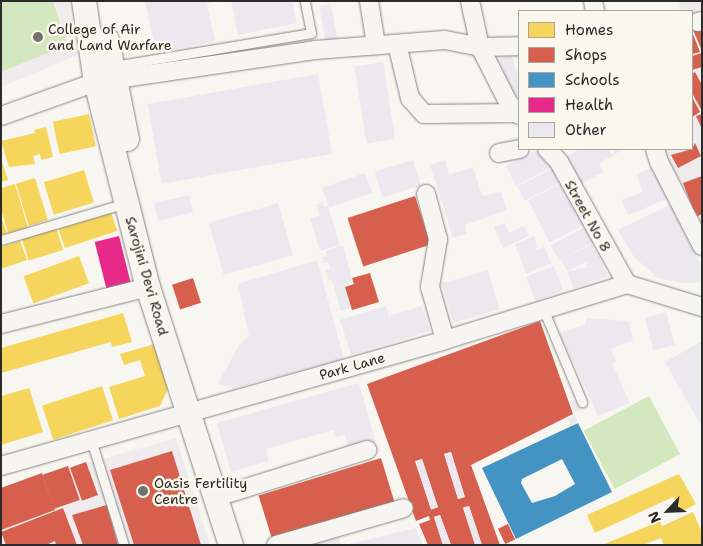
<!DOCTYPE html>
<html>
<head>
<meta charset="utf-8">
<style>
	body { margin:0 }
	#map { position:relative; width:703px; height:546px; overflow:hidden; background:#f8f6f0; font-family:"Shantell Sans",sans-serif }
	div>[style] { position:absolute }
	.built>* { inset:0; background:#f0ebed }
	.green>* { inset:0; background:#d4e8bf; transform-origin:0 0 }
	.homes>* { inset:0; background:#f6d55c; transform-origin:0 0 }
	.shops>* { inset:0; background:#d6604d; transform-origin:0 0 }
	.schools>* { inset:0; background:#4393c3 }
	.health>* { inset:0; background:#e7298a; transform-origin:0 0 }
	.building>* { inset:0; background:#ebe8ef; transform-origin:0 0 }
	.roads { filter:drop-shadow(0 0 1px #878684) drop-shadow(0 0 1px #878684) }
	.lane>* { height:9px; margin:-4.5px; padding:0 4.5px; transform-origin:4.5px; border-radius:4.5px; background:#f6f5f1 }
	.street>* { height:18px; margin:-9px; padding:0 9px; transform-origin:9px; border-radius:9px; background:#f6f5f1 }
	.secondary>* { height:24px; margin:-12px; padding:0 12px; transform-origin:12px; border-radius:12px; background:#f6f5f1 }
	.dots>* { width:14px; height:14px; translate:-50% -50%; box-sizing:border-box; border:2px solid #fbf7ec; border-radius:50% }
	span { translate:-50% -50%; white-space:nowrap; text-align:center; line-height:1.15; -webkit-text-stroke:5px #fbf7ec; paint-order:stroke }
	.poi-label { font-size:14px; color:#2b2b2b }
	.left { translate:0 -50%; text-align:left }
	.street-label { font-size:14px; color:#2b2b2b }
	.frame { position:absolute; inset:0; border:2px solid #2b2b2b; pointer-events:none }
	.legend { position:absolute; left:518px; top:10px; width:175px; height:140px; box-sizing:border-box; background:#fbf7ec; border:1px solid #a8a59f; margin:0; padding:6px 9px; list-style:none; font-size:15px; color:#2b2b2b }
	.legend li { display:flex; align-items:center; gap:10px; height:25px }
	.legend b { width:25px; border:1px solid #a8a59f }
	.north { position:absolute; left:643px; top:486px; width:50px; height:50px; -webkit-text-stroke:4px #fbf7ec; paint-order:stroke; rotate:245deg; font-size:14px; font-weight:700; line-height:20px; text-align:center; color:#2b2b2b }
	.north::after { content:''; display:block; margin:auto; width:18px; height:22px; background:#2b2b2b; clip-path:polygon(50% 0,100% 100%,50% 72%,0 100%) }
</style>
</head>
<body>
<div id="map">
	<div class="built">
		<i style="clip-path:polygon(1px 1px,69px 1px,78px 55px,1px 87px)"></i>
		<i style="clip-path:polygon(680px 1px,702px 1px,702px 242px,662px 149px,692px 149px,692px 11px,679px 11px)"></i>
		<i style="clip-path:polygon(176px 438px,210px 545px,1px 545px,1px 488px)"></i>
	</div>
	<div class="green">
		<i style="clip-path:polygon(1px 1px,53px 1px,67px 45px,1px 72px)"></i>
		<i style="left:649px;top:396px;width:66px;height:74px;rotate:62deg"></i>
	</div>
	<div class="homes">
		<i style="left:89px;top:114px;width:33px;height:37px;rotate:78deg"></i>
		<i style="clip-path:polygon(46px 127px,53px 157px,41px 160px,40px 154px,33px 156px,35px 164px,9px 167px,1px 141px,35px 133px,34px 130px)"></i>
		<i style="clip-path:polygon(1px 159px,8px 180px,1px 182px)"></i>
		<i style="left:84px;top:170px;width:34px;height:42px;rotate:73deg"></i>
		<i style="left:35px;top:178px;width:44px;height:20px;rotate:73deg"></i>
		<i style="clip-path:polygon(15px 184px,28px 228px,8px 233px,1px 209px,1px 188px)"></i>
		<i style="left:111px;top:212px;width:20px;height:55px;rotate:72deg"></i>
		<i style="clip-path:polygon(1px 216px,7px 233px,1px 235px)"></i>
		<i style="left:56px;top:227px;width:24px;height:36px;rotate:73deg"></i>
		<i style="clip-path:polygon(20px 241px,27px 260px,1px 269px,1px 247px)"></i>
		<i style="left:79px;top:256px;width:29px;height:59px;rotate:70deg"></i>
		<i style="clip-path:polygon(123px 313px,132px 342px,112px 347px,111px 342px,1px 373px,1px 348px)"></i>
		<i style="clip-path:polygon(158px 343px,170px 384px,160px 406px,119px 419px,109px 387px,145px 376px,140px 360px,124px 365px,120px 354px)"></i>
		<i style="left:102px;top:386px;width:36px;height:63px;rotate:72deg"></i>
		<i style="clip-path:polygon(29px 388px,43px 432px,1px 445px,1px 396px)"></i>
		<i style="clip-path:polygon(679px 474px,696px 504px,681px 512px,673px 497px,595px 533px,587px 515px)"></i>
		<i style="clip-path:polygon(693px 512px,702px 532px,702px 545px,664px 545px,661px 538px,643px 545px,602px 545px,660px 521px,662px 526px)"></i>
	</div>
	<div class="shops">
		<i style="clip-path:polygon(702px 23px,702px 51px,692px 27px)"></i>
		<i style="clip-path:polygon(692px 32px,700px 52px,692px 54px)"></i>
		<i style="clip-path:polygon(702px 53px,702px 67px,692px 70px,692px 56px)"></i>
		<i style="clip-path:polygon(695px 72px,702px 85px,702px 111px,692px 93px,692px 74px)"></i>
		<i style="clip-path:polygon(692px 97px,700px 112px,692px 117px)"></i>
		<i style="clip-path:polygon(702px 114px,702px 129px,696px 116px)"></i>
		<i style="clip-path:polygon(695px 143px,701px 156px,678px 168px,671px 155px,692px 149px)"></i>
		<i style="clip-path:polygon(702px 176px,702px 214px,696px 217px,683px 183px)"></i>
		<i style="left:415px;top:196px;width:51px;height:71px;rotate:72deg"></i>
		<i style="clip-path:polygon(370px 273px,379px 302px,352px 310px,345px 287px,354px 284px,352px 278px)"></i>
		<i style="left:193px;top:278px;width:26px;height:22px;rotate:72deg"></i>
		<i style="clip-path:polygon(evenodd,540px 321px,573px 414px,471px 465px,500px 545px,482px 545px,469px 506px,463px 508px,475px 545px,451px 545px,440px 515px,434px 517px,443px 545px,428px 545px,419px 524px,430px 520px,429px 516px,416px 521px,367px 384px,540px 321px,451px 452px,465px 497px,458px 499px,444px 454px,451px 452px,540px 321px,422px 459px,438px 507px,431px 509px,415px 461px,422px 459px)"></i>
		<i style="clip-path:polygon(172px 451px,201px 545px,134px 545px,110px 470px)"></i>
		<i style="left:381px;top:458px;width:47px;height:128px;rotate:73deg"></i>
		<i style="left:86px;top:462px;width:35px;height:17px;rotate:70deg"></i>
		<i style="left:68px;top:466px;width:36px;height:27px;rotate:71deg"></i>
		<i style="clip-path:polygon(42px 473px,55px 510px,1px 530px,1px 488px)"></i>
		<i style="clip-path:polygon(107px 505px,118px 545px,83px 545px,72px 515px)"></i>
		<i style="clip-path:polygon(63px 508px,77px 545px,56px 545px,55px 541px,46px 545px,6px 545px,1px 532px)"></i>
		<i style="left:508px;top:524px;width:17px;height:11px;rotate:65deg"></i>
	</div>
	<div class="schools">
		<i style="clip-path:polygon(evenodd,578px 423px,612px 492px,516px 539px,482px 468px,578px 423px,562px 459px,575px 484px,555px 496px,532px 503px,521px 483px,522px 479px,562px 459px)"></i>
	</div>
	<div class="health">
		<i style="left:119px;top:236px;width:49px;height:25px;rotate:76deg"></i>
	</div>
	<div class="building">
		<i style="clip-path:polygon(145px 1px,215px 1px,207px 4px,215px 41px,156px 53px)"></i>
		<i style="clip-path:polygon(231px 1px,292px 1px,297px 23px,238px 35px)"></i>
		<i style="left:331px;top:4px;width:36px;height:12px;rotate:80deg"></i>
		<i style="clip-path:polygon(511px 55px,519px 79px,519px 95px,509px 99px,495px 61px)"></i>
		<i style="left:383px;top:62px;width:78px;height:29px;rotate:81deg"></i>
		<i style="left:318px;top:74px;width:81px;height:173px;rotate:80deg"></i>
		<i style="clip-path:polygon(538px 149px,544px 149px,553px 166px,516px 186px,506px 166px)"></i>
		<i style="clip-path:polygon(581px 149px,609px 149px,613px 156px,599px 163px,603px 172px,582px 183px,566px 156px)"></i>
		<i style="clip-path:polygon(612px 149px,627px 149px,614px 154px)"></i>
		<i style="left:413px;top:160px;width:27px;height:40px;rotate:73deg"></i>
		<i style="clip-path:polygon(445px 160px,449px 175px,473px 167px,482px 196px,501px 192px,507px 210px,465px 225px,467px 233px,453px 238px,430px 165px)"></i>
		<i style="clip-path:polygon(657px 166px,669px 198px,628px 215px,622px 200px,643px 192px,636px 174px)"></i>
		<i style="left:554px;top:168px;width:16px;height:41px;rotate:63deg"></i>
		<i style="left:365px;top:173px;width:21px;height:45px;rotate:71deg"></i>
		<i style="left:562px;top:183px;width:47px;height:38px;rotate:63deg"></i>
		<i style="left:189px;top:195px;width:18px;height:36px;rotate:77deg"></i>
		<i style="clip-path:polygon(323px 202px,324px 207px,328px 206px,340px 245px,320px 251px,310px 218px,320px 215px,316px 205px)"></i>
		<i style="left:278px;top:203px;width:54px;height:72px;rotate:74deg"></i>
		<i style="clip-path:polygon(672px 204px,702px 267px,702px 282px,684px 283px,658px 278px,634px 257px,618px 230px)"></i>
		<i style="clip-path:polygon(505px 223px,509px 233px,524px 226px,529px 236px,503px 248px,494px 227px)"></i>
		<i style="left:585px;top:227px;width:17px;height:39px;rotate:62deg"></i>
		<i style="clip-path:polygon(535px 236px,537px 250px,544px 247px,551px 263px,526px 274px,515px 244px)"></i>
		<i style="clip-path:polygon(592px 244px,608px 276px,574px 288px,567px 272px,588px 267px,586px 262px,567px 271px,561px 259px)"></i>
		<i style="clip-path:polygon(343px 245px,353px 282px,336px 288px,344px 286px,351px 308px,341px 311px,332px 280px,329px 281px,325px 271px,330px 269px,328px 262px,324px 263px,322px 257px,327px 256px,326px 251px)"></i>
		<i style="clip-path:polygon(317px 260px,344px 359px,234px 388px,218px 384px,239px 345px,249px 336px,238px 284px)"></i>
		<i style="left:554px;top:266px;width:26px;height:30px;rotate:69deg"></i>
		<i style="left:488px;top:270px;width:41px;height:48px;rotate:74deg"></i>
		<i style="clip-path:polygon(386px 306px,389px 316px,422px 306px,430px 331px,351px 355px,340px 320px)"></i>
		<i style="left:666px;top:312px;width:34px;height:22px;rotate:75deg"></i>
		<i style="clip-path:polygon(586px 318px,629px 321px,633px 340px,611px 349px,616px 362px,612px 364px,630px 403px,598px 416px,560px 333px,586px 324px)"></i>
		<i style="clip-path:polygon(702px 341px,702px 427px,665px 362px)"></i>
		<i style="clip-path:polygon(359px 383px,376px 443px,349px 450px,345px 435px,336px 437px,334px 430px,266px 449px,269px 461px,231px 472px,217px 423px)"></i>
		<i style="clip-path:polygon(577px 399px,582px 409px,574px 412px,570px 402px)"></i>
		<i style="clip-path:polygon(575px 415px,578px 423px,571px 426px,567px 418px)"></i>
		<i style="left:451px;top:452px;width:47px;height:7px;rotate:73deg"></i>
		<i style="left:422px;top:459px;width:51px;height:7px;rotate:72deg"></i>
		<i style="left:469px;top:506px;width:41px;height:6px;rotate:72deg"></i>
		<i style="clip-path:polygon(440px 515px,451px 545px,443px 545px,434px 517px)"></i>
		<i style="clip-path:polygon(416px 528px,423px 545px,349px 545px,349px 544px)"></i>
		<i style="clip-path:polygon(338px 536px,341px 545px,312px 545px,312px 544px)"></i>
	</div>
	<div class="roads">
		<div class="lane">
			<i style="left:114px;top:66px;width:200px;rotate:-9.5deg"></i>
			<i style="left:311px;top:33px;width:33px;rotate:-101deg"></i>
			<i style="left:1px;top:240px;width:130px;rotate:-16.5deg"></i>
			<i style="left:544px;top:311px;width:99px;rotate:67.3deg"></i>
			<i style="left:91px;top:440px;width:110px;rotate:72.6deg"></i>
		</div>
		<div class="street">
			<i style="left:369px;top:1px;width:45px;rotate:81deg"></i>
			<i style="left:470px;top:1px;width:47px;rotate:77.7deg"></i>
			<i style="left:480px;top:47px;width:62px;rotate:63deg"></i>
			<i style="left:508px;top:102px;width:17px;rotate:50deg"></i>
			<i style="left:593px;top:1px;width:10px;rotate:79deg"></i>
			<i style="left:698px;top:22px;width:4px;rotate:-14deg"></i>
			<i style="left:397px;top:44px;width:56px;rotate:76.5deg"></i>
			<i style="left:410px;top:98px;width:21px;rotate:49deg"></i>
			<i style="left:424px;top:114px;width:93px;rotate:-0.6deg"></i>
			<i style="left:1px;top:116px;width:101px;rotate:-19.7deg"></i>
			<i style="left:96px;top:82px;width:221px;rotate:-8.3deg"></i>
			<i style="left:315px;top:50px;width:130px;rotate:-4.4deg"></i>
			<i style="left:445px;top:40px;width:36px;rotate:11deg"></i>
			<i style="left:480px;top:47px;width:39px;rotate:-1deg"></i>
			<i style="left:547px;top:149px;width:18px;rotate:47deg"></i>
			<i style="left:559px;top:162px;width:140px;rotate:60.9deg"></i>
			<i style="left:655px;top:149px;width:14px;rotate:73deg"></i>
			<i style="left:659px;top:162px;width:94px;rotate:62.9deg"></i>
			<i style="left:499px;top:153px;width:21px;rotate:-11deg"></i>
			<i style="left:426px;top:194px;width:47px;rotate:75.1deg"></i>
			<i style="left:438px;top:239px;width:49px;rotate:99.5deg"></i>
			<i style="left:430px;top:287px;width:55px;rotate:74.2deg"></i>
			<i style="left:1px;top:324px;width:152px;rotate:-14.1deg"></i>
			<i style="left:1px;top:466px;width:462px;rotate:-15.8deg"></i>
			<i style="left:445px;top:340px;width:190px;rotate:-17.1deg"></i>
			<i style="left:627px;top:284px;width:78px;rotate:17deg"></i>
			<i style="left:230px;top:493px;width:144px;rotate:-17.4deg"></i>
			<i style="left:276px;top:545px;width:133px;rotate:-16.1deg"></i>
		</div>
		<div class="secondary">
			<i style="left:84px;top:1px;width:82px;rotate:81.6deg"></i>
			<i style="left:96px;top:82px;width:211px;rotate:75.8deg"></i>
			<i style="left:148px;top:287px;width:271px;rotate:72.2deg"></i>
			<i style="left:107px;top:40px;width:101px;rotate:78.6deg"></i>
		</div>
	</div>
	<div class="dots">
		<i style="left:38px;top:37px;background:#737270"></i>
		<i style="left:143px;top:491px;background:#737270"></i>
	</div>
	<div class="poi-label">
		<span class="left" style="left:48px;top:37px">College of Air<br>and Land Warfare</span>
		<span class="left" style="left:154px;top:491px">Oasis Fertility<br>Centre</span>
	</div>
	<div class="street-label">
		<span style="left:588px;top:216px;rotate:61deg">Street No 8</span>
		<span style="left:147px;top:276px;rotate:74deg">Sarojini Devi Road</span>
		<span style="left:352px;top:366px;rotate:-16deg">Park Lane</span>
	</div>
	<div class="frame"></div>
	<ul class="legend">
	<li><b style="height:14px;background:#f6d55c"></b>Homes</li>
	<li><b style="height:14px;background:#d6604d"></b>Shops</li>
	<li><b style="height:14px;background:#4393c3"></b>Schools</li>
	<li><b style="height:14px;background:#e7298a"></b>Health</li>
	<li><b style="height:14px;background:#ebe8ef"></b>Other</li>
	</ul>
	<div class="north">N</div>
</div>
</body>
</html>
